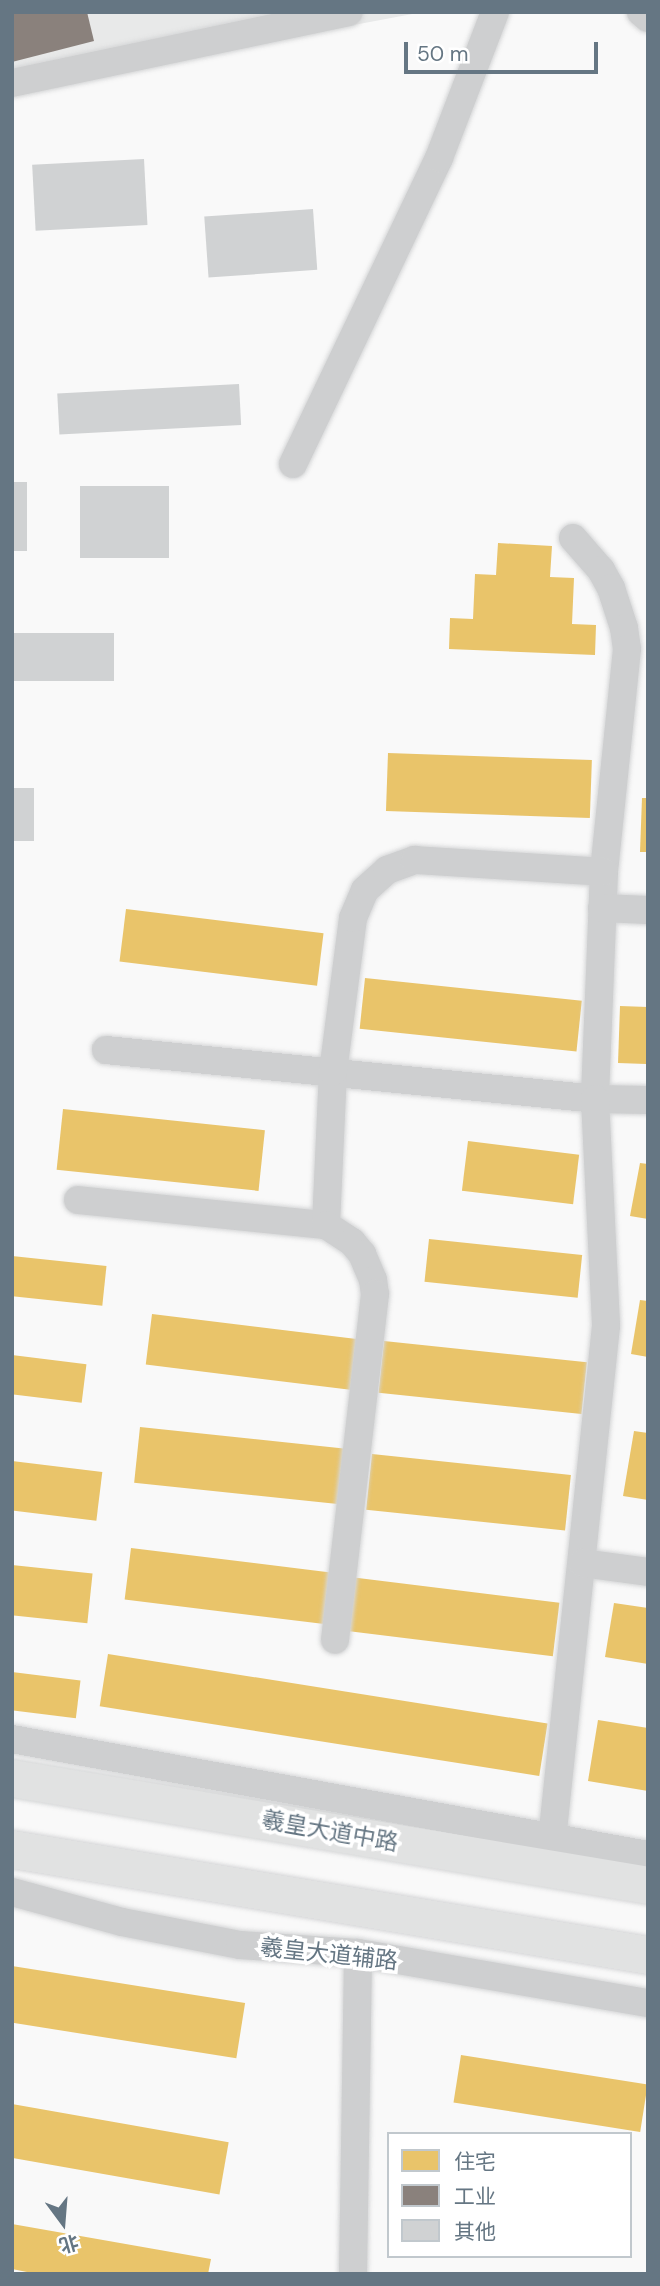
<!DOCTYPE html>
<html>
<head>
<meta charset="utf-8">
<style>
	body { margin:0 }
	#map { position:relative; width:660px; height:2286px; overflow:hidden; background:#f9f9f9; font-family:"DM Sans","Noto Sans SC",sans-serif }
	div>[style] { position:absolute }
	.built>* { inset:0; background:#e8e9e9 }
	.homes>* { inset:0; background:#e9c46a; transform-origin:0 0 }
	.industry>* { inset:0; background:#8a817c }
	.building>* { inset:0; background:#d0d2d3; transform-origin:0 0 }
	.roads { filter:drop-shadow(0 0 2px #d5d6d7) drop-shadow(0 0 2px #d5d6d7) }
	.minor>* { height:28px; margin:-14px; padding:0 14px; transform-origin:14px; border-radius:14px; background:#cecfd0 }
	.major>* { height:37px; margin:-18.5px; padding:0 18.5px; transform-origin:18.5px; border-radius:18.5px; background:#e1e2e2 }
	span { translate:-50% -50%; white-space:nowrap; text-align:center; line-height:1.15; -webkit-text-stroke:7px #fff; paint-order:stroke }
	.street-label { font-size:23px; color:#657683 }
	.frame { position:absolute; inset:0; border:14px solid #657683; pointer-events:none }
	.legend { position:absolute; left:387px; top:2132px; width:245px; height:126px; box-sizing:border-box; background:#fff; border:2px solid #c1c8cd; margin:0; padding:9px 12px; list-style:none; font-size:21px; color:#657683 }
	.legend li { display:flex; align-items:center; gap:14px; height:35px }
	.legend b { width:35px; border:2px solid #c1c8cd }
	.north { position:absolute; left:28px; top:2188px; width:70px; height:70px; -webkit-text-stroke:5px #fff; paint-order:stroke; rotate:164deg; font-size:19px; font-weight:700; line-height:28px; text-align:center; color:#657683 }
	.north::after { content:''; display:block; margin:auto; width:24px; height:32px; background:#657683; clip-path:polygon(50% 0,100% 100%,50% 72%,0 100%) }
	.scale { position:absolute; left:404px; top:42px; width:194px; height:32px; box-sizing:border-box; border:4px solid #657683; border-top:0; padding-left:9px; font-size:21px; line-height:24px; white-space:nowrap; color:#657683; -webkit-text-stroke:5px #fff; paint-order:stroke }
</style>
</head>
<body>
<div id="map">
	<div class="built">
		<i style="clip-path:polygon(12px 12px,423px 12px,12px 89px)"></i>
	</div>
	<div class="homes">
		<i style="clip-path:polygon(498px 543px,552px 546px,550px 577px,574px 578px,572px 624px,596px 625px,595px 655px,449px 649px,450px 618px,473px 619px,475px 574px,496px 575px)"></i>
		<i style="left:388px;top:753px;width:204px;height:58px;rotate:2deg"></i>
		<i style="clip-path:polygon(642px 798px,648px 798px,648px 852px,640px 852px)"></i>
		<i style="left:126px;top:909px;width:199px;height:53px;rotate:7deg"></i>
		<i style="left:365px;top:978px;width:218px;height:51px;rotate:6deg"></i>
		<i style="left:620px;top:1006px;width:28px;height:57px;rotate:2deg"></i>
		<i style="left:63px;top:1109px;width:203px;height:61px;rotate:6deg"></i>
		<i style="left:468px;top:1141px;width:112px;height:50px;rotate:7deg"></i>
		<i style="clip-path:polygon(640px 1163px,648px 1164px,648px 1219px,630px 1216px)"></i>
		<i style="left:429px;top:1239px;width:154px;height:43px;rotate:6deg"></i>
		<i style="left:12px;top:1256px;width:95px;height:40px;rotate:6deg"></i>
		<i style="clip-path:polygon(640px 1300px,648px 1301px,648px 1357px,631px 1354px)"></i>
		<i style="left:152px;top:1314px;width:206px;height:51px;rotate:7deg"></i>
		<i style="left:384px;top:1341px;width:204px;height:52px;rotate:6deg"></i>
		<i style="left:12px;top:1355px;width:75px;height:39px;rotate:7deg"></i>
		<i style="left:140px;top:1427px;width:207px;height:56px;rotate:6deg"></i>
		<i style="clip-path:polygon(634px 1431px,648px 1433px,648px 1500px,623px 1496px)"></i>
		<i style="left:372px;top:1454px;width:200px;height:56px;rotate:6deg"></i>
		<i style="left:12px;top:1461px;width:91px;height:49px;rotate:7deg"></i>
		<i style="left:131px;top:1548px;width:201px;height:52px;rotate:7deg"></i>
		<i style="left:12px;top:1565px;width:81px;height:50px;rotate:6deg"></i>
		<i style="left:350px;top:1577px;width:211px;height:54px;rotate:7deg"></i>
		<i style="clip-path:polygon(614px 1603px,648px 1608px,648px 1664px,605px 1657px)"></i>
		<i style="left:108px;top:1654px;width:445px;height:53px;rotate:9deg"></i>
		<i style="left:12px;top:1672px;width:69px;height:38px;rotate:7deg"></i>
		<i style="clip-path:polygon(598px 1720px,648px 1728px,648px 1791px,588px 1781px)"></i>
		<i style="left:12px;top:1966px;width:236px;height:56px;rotate:9deg"></i>
		<i style="left:461px;top:2055px;width:189px;height:48px;rotate:9deg"></i>
		<i style="left:12px;top:2104px;width:220px;height:53px;rotate:10deg"></i>
		<i style="clip-path:polygon(12px 2224px,211px 2259px,208px 2274px,37px 2274px,12px 2269px)"></i>
	</div>
	<div class="industry">
		<i style="clip-path:polygon(12px 12px,87px 12px,94px 41px,12px 62px)"></i>
	</div>
	<div class="building">
		<i style="left:144px;top:159px;width:66px;height:112px;rotate:87deg"></i>
		<i style="left:313px;top:209px;width:61px;height:109px;rotate:86deg"></i>
		<i style="left:239px;top:384px;width:41px;height:182px;rotate:87deg"></i>
		<i style="left:12px;top:482px;width:15px;height:69px"></i>
		<i style="left:169px;top:486px;width:72px;height:89px;rotate:90deg"></i>
		<i style="left:114px;top:633px;width:48px;height:102px;rotate:90deg"></i>
		<i style="left:12px;top:788px;width:22px;height:53px"></i>
	</div>
	<div class="roads">
		<div class="minor">
			<i style="left:641px;top:12px;width:9px;rotate:41deg"></i>
			<i style="left:12px;top:83px;width:344px;rotate:-11.9deg"></i>
			<i style="left:293px;top:464px;width:339px;rotate:-64.5deg"></i>
			<i style="left:439px;top:158px;width:156px;rotate:-69deg"></i>
			<i style="left:573px;top:538px;width:43px;rotate:48.8deg"></i>
			<i style="left:601px;top:570px;width:21px;rotate:61deg"></i>
			<i style="left:611px;top:588px;width:42px;rotate:72deg"></i>
			<i style="left:624px;top:628px;width:21px;rotate:82deg"></i>
			<i style="left:627px;top:649px;width:224px;rotate:95.9deg"></i>
			<i style="left:604px;top:872px;width:227px;rotate:92.3deg"></i>
			<i style="left:595px;top:1099px;width:53px;rotate:1.1deg"></i>
			<i style="left:602px;top:908px;width:46px;rotate:2.5deg"></i>
			<i style="left:106px;top:1050px;width:491px;rotate:5.7deg"></i>
			<i style="left:595px;top:1099px;width:227px;rotate:87.2deg"></i>
			<i style="left:606px;top:1326px;width:545px;rotate:96deg"></i>
			<i style="left:78px;top:1200px;width:249px;rotate:5.8deg"></i>
			<i style="left:326px;top:1225px;width:153px;rotate:-87.4deg"></i>
			<i style="left:333px;top:1072px;width:155px;rotate:-82.6deg"></i>
			<i style="left:353px;top:918px;width:30px;rotate:-67deg"></i>
			<i style="left:365px;top:890px;width:30px;rotate:-42deg"></i>
			<i style="left:387px;top:870px;width:30px;rotate:-20deg"></i>
			<i style="left:415px;top:860px;width:189px;rotate:3.6deg"></i>
			<i style="left:326px;top:1225px;width:31px;rotate:33deg"></i>
			<i style="left:352px;top:1242px;width:16px;rotate:50deg"></i>
			<i style="left:362px;top:1254px;width:28px;rotate:67deg"></i>
			<i style="left:373px;top:1280px;width:14px;rotate:82deg"></i>
			<i style="left:375px;top:1294px;width:348px;rotate:96.6deg"></i>
			<i style="left:582px;top:1563px;width:67px;rotate:7.8deg"></i>
			<i style="left:12px;top:1739px;width:646px;rotate:10.34deg"></i>
			<i style="left:12px;top:1892px;width:114px;rotate:15.3deg"></i>
			<i style="left:122px;top:1922px;width:120px;rotate:11deg"></i>
			<i style="left:240px;top:1945px;width:118px;rotate:3.9deg"></i>
			<i style="left:358px;top:1953px;width:294px;rotate:9.8deg"></i>
			<i style="left:353px;top:2274px;width:321px;rotate:-89.1deg"></i>
		</div>
		<div class="major">
			<i style="left:12px;top:1778px;width:645px;rotate:9.55deg"></i>
			<i style="left:12px;top:1849px;width:645px;rotate:9.46deg"></i>
		</div>
	</div>
	<div class="street-label">
		<span style="left:330px;top:1831px;rotate:10deg">羲皇大道中路</span>
		<span style="left:329px;top:1954px;rotate:6deg">羲皇大道辅路</span>
	</div>
	<div class="frame"></div>
	<ul class="legend">
	<li><b style="height:19px;background:#e9c46a"></b>住宅</li>
	<li><b style="height:19px;background:#8a817c"></b>工业</li>
	<li><b style="height:19px;background:#d0d2d3"></b>其他</li>
	</ul>
	<div class="north">北</div>
	<div class="scale">50 m</div>
</div>
</body>
</html>
